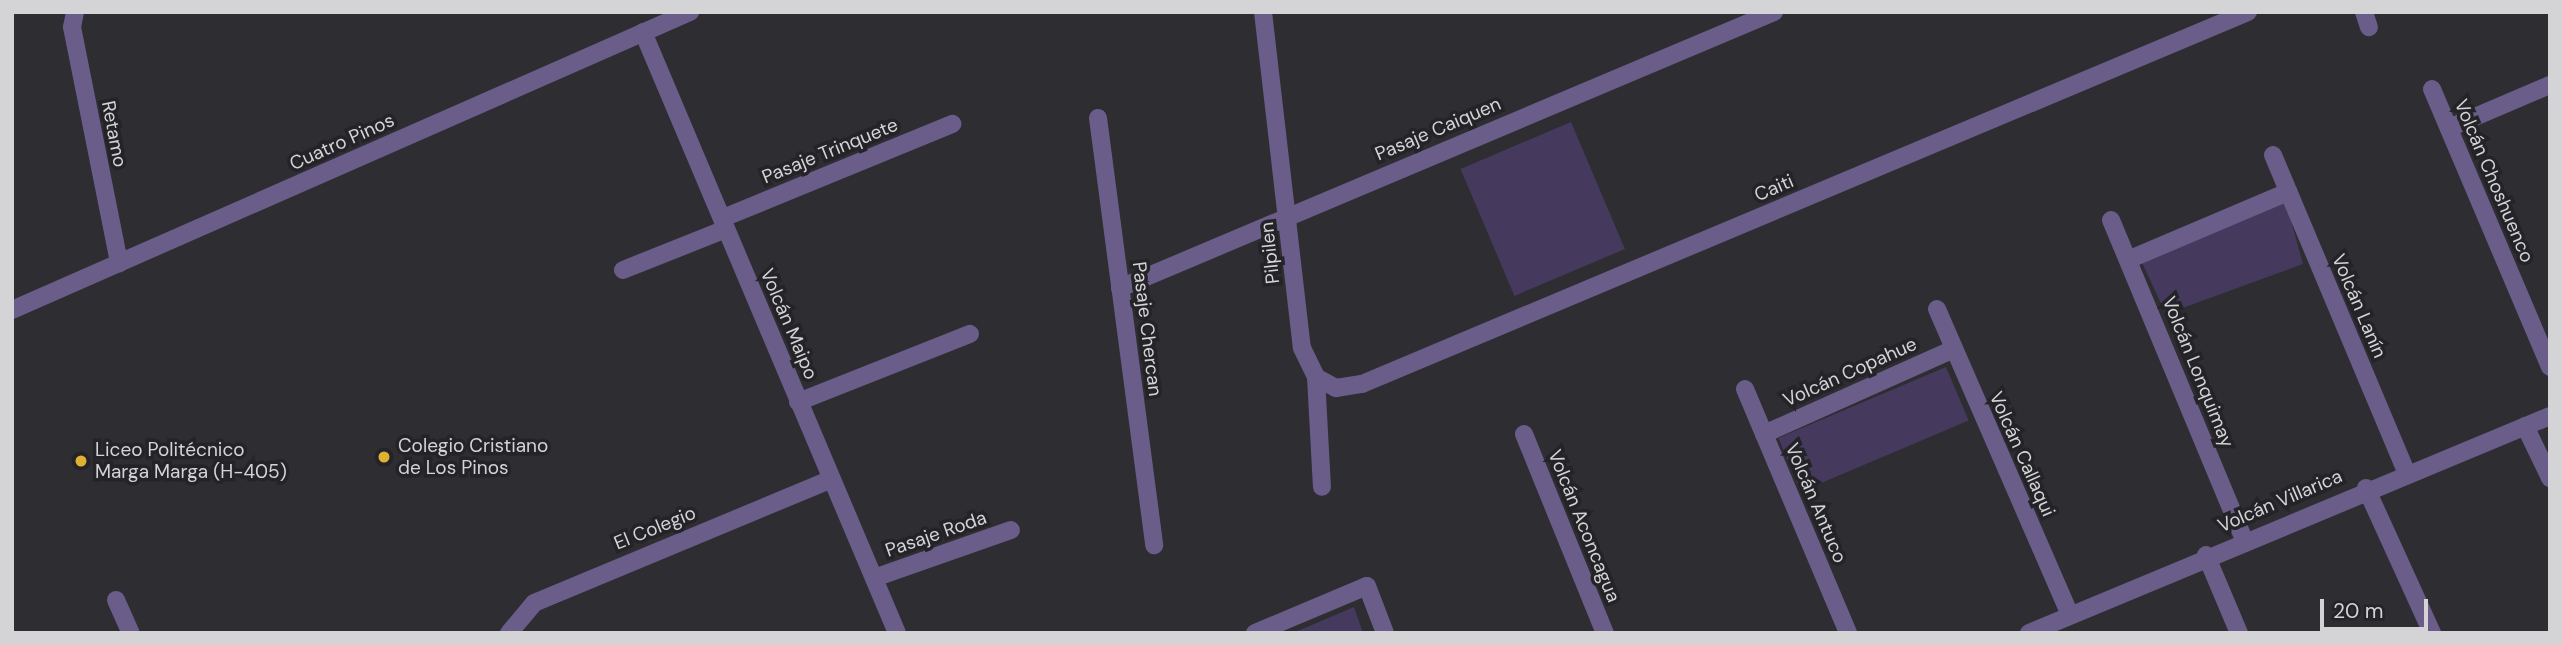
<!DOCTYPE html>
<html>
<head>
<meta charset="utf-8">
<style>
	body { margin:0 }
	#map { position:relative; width:2562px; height:645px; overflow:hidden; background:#2e2d31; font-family:"DM Sans",sans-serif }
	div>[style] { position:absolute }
	.green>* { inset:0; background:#453a5e; transform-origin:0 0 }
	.minor>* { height:18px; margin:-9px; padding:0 9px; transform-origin:9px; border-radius:9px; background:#6a5d89 }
	.tertiary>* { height:18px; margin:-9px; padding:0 9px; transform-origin:9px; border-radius:9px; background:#6a5d89 }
	.dots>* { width:19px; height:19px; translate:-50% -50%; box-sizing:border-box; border:4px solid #242327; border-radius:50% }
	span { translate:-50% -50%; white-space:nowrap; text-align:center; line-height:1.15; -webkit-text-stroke:7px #242327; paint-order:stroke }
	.street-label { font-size:19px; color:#d4d3d6 }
	.poi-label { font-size:19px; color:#d4d3d6 }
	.left { translate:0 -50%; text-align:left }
	.frame { position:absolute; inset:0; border:14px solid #d4d3d6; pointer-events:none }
	.scale { position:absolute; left:2320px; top:599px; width:108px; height:32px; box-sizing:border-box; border:4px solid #d4d3d6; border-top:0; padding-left:9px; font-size:21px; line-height:24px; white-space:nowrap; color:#d4d3d6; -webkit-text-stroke:5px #242327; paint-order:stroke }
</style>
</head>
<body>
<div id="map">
	<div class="green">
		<i style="left:1571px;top:122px;width:138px;height:120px;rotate:67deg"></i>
		<i style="clip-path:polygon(2284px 195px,2303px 264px,2166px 314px,2138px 254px)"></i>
		<i style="left:1946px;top:367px;width:58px;height:182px;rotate:67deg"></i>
		<i style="clip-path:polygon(1354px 607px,1363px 633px,1293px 633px)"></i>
	</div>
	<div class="minor">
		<i style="left:75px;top:12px;width:15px;rotate:101deg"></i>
		<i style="left:72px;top:27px;width:241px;rotate:78.7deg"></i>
		<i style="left:1263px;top:12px;width:338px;rotate:83.4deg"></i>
		<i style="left:1302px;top:348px;width:32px;rotate:64deg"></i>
		<i style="left:1316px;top:377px;width:110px;rotate:86.9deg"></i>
		<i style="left:2364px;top:12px;width:16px;rotate:72deg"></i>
		<i style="left:2432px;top:89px;width:302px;rotate:67deg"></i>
		<i style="left:1098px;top:118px;width:431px;rotate:82.5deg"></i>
		<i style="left:2449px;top:128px;width:110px;rotate:-23.1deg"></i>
		<i style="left:2273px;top:155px;width:346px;rotate:67.2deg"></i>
		<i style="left:723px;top:218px;width:248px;rotate:-22.3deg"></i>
		<i style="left:2111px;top:220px;width:347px;rotate:67.4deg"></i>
		<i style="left:2130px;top:259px;width:172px;rotate:-23deg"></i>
		<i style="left:623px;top:270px;width:111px;rotate:-21.7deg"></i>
		<i style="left:1120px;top:288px;width:710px;rotate:-22.88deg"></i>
		<i style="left:1937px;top:309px;width:334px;rotate:66.5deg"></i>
		<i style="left:1316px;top:377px;width:23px;rotate:29deg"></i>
		<i style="left:1336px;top:388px;width:26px;rotate:-9deg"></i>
		<i style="left:1362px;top:384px;width:961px;rotate:-22.78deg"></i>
		<i style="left:1745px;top:389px;width:265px;rotate:67.1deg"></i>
		<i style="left:798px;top:402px;width:185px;rotate:-21.6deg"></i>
		<i style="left:2525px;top:426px;width:58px;rotate:64.3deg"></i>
		<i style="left:1524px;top:434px;width:215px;rotate:67.9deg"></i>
		<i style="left:1764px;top:434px;width:208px;rotate:-24.1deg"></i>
		<i style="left:2366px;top:488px;width:159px;rotate:65.5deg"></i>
		<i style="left:2206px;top:555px;width:85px;rotate:67.1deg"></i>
		<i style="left:874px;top:578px;width:145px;rotate:-19.3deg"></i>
		<i style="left:116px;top:600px;width:36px;rotate:66deg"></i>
		<i style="left:509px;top:633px;width:39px;rotate:-50deg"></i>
		<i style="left:534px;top:603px;width:321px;rotate:-22.6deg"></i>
		<i style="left:1255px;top:633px;width:121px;rotate:-22.8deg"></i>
		<i style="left:1367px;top:586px;width:50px;rotate:69deg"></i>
		<i style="left:2029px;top:633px;width:564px;rotate:-22.61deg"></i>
	</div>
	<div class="tertiary">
		<i style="left:643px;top:32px;width:652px;rotate:67.09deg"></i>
		<i style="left:12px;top:310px;width:741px;rotate:-23.73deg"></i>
	</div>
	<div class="dots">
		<i style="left:384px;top:457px;background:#deb133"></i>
		<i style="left:81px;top:461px;background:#deb133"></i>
	</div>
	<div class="street-label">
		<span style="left:1438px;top:129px;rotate:-23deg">Pasaje Caiquen</span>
		<span style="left:114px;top:134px;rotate:79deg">Retamo</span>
		<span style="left:342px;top:142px;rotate:-24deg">Cuatro Pinos</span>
		<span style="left:830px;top:151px;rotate:-22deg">Pasaje Trinquete</span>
		<span style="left:2494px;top:181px;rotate:67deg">Volcán Choshuenco</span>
		<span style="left:1774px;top:188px;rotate:-23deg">Caiti</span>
		<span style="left:1270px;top:253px;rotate:-96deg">Pilpilen</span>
		<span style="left:2359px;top:306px;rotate:67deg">Volcán Lanín</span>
		<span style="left:789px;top:324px;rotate:67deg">Volcán Maipo</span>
		<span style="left:1147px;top:329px;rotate:83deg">Pasaje Chercan</span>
		<span style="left:1850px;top:372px;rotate:-24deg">Volcán Copahue</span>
		<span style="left:2198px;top:372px;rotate:68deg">Volcán Lonquimay</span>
		<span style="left:2022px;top:454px;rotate:66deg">Volcán Callaqui</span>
		<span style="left:2280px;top:501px;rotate:-23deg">Volcán Villarica</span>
		<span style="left:1816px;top:503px;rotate:67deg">Volcán Antuco</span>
		<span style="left:1584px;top:526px;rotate:68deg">Volcán Aconcagua</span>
		<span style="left:655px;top:528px;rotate:-22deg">El Colegio</span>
		<span style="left:936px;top:534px;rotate:-19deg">Pasaje Roda</span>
	</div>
	<div class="poi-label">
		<span class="left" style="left:398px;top:457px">Colegio Cristiano<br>de Los Pinos</span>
		<span class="left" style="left:95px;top:461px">Liceo Politécnico<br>Marga Marga (H-405)</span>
	</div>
	<div class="frame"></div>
	<div class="scale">20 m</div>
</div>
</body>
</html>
